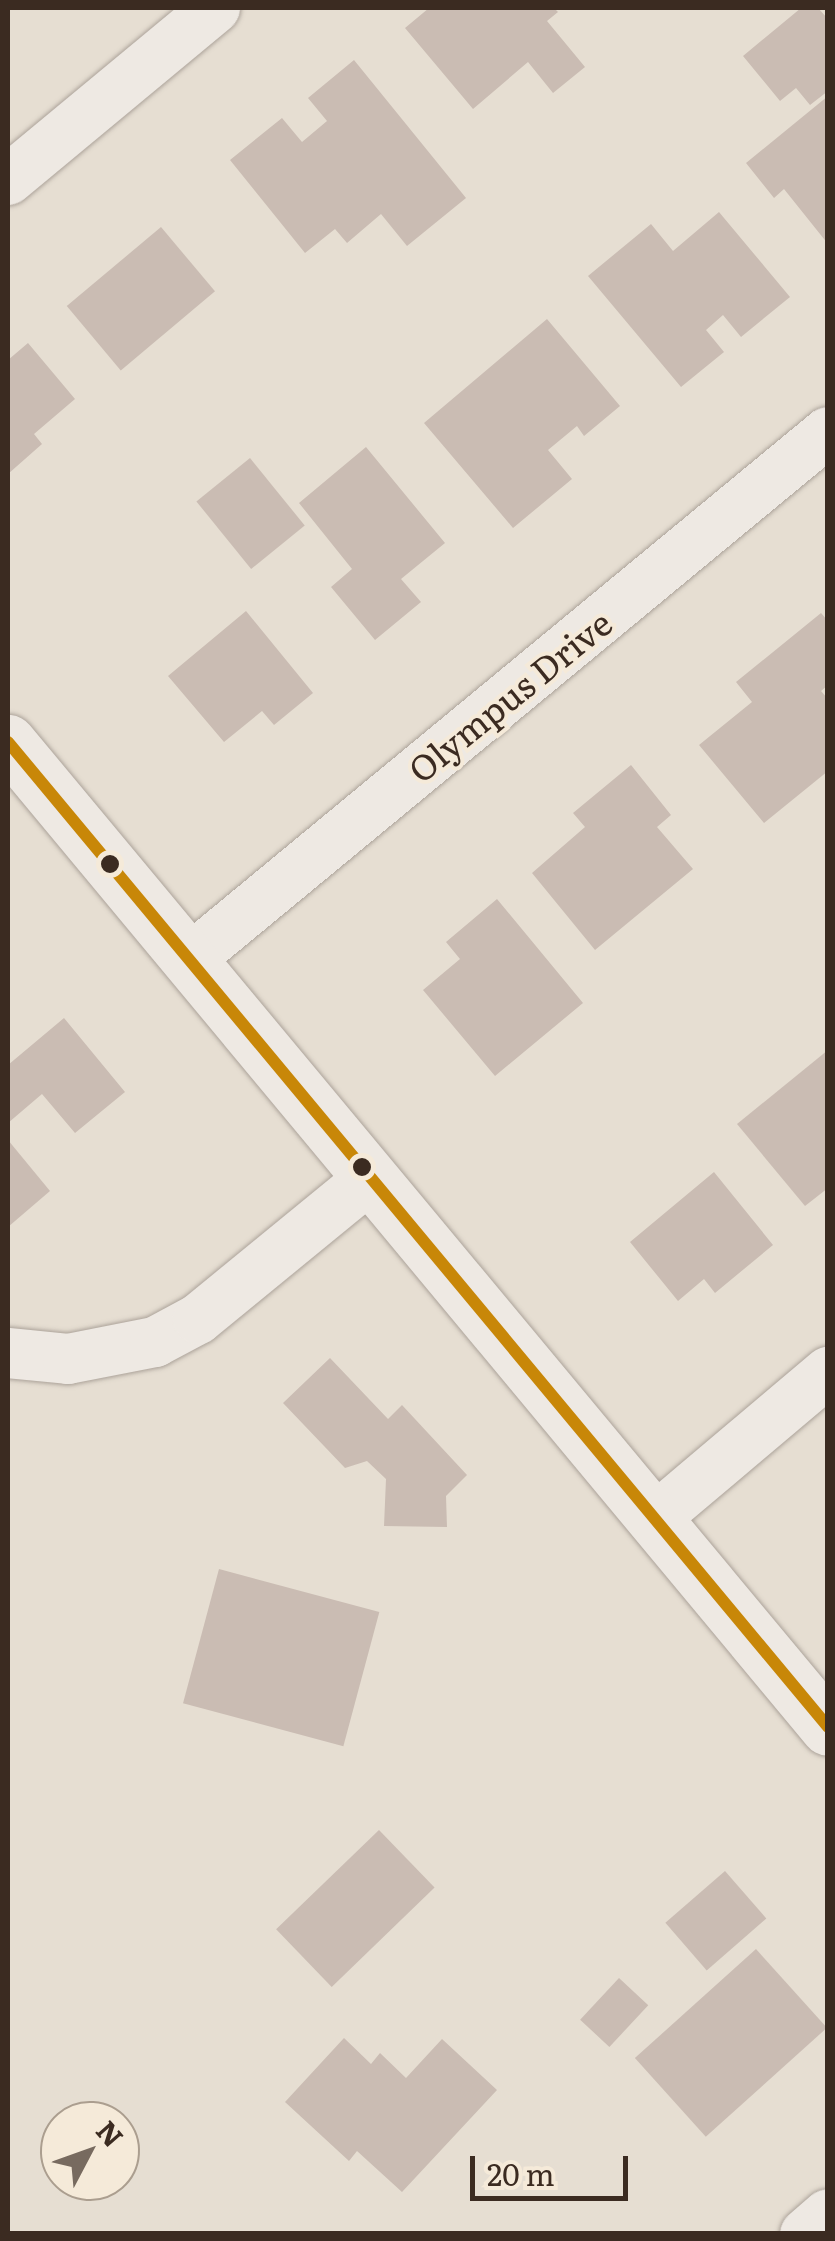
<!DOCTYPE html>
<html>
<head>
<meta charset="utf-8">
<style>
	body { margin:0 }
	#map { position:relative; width:835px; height:2241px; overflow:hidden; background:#e6ded2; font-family:Literata,serif }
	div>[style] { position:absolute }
	.building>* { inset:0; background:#cabcb3; transform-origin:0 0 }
	.roads { filter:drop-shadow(0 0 2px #aca39a) drop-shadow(0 0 2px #aca39a) }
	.street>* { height:50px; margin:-25px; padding:0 25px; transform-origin:25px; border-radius:25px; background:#eee9e3 }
	.secondary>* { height:55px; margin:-27.5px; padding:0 27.5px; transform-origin:27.5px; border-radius:27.5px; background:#eee9e3 }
	.bus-1>* { height:12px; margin:-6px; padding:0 6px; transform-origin:6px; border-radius:6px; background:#c88708 }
	.dots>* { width:28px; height:28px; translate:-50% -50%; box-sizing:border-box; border:5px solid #f5ead9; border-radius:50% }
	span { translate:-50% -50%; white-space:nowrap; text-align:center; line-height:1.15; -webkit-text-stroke:8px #f5ead9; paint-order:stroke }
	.street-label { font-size:35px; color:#3b2b21 }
	.frame { position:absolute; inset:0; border:10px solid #3b2b21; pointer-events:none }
	.north { position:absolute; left:40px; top:2101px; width:100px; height:100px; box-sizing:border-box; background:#f5ead9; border:2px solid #ab9e8f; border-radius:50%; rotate:49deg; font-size:28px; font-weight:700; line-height:40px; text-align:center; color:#3b2b21 }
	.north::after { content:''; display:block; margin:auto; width:35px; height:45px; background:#776a5f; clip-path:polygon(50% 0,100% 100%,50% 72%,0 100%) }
	.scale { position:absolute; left:470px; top:2156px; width:158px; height:45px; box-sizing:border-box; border:5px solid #3b2b21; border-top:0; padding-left:12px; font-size:30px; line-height:35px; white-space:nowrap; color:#3b2b21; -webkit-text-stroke:8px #f5ead9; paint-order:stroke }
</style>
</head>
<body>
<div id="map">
	<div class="building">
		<i style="clip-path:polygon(429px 8px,554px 8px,558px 12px,547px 21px,585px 67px,553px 93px,528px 62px,473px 109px,405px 28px)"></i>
		<i style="clip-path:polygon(801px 8px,818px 8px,828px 19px,828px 91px,810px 105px,796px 88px,780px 101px,743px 56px)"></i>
		<i style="clip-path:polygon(354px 60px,466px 198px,407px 246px,381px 214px,347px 243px,335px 229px,305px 253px,230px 160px,282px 118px,302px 142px,327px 121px,308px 98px)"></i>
		<i style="clip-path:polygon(828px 96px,828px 244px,784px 189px,774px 198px,746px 163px)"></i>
		<i style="clip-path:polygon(719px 212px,790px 297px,741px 337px,723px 315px,706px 330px,724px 352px,681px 387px,588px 276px,651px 224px,673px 251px)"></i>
		<i style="left:161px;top:227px;width:84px;height:123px;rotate:50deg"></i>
		<i style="clip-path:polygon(547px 319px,620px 406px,584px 436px,577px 426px,548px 450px,572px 479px,513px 528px,424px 423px)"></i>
		<i style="clip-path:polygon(28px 343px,75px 399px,34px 434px,42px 444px,8px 474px,8px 360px)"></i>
		<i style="clip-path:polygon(366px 447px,445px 543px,401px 579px,421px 602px,375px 640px,331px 587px,352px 569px,299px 503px)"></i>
		<i style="left:250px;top:458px;width:87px;height:69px;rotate:51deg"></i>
		<i style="clip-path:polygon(246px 611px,313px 693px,274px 725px,262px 711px,224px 742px,168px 676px)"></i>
		<i style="clip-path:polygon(821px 613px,828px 621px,828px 685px,821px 691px,828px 699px,828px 771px,764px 823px,699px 745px,752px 702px,736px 682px)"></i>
		<i style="clip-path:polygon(631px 765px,671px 815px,657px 827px,693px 869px,595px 950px,532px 873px,585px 827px,573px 813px)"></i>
		<i style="clip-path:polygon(497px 899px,583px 1003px,495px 1076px,423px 990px,460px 959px,446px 942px)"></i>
		<i style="clip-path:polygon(64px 1018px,125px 1092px,75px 1133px,42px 1094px,8px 1123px,8px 1065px)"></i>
		<i style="clip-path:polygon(828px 1050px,828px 1188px,805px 1206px,737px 1124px)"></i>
		<i style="clip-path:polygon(8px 1140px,50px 1191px,8px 1227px)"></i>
		<i style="clip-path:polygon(714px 1172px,773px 1245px,715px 1293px,704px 1279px,678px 1301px,630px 1242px)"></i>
		<i style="clip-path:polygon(330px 1358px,388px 1419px,402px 1405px,467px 1475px,446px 1496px,447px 1527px,384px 1526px,386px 1479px,367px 1461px,345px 1468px,283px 1403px)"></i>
		<i style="left:219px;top:1569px;width:166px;height:139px;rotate:15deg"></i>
		<i style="left:379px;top:1830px;width:80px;height:143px;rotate:46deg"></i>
		<i style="left:725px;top:1871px;width:63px;height:79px;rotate:49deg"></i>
		<i style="left:756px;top:1949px;width:106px;height:163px;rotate:48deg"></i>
		<i style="left:619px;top:1978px;width:40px;height:57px;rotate:43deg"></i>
		<i style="clip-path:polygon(344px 2038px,371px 2064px,380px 2053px,406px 2078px,442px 2039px,497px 2090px,402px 2192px,357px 2151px,349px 2161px,285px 2102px)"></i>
	</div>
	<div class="roads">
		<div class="street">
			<i style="left:8px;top:180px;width:269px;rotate:-39.7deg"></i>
			<i style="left:191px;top:958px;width:826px;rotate:-39.55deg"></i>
			<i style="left:8px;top:1353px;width:60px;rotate:5.7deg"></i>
			<i style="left:68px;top:1359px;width:89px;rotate:-11.1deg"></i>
			<i style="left:155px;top:1342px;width:49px;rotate:-28.1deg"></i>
			<i style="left:198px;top:1319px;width:221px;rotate:-39.3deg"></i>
			<i style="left:654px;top:1519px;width:228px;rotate:-40.2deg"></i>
			<i style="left:805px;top:2234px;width:30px;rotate:-41deg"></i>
		</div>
		<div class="secondary">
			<i style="left:8px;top:742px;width:1282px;rotate:50.25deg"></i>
		</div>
	</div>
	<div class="bus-1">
		<i style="left:8px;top:742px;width:1282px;rotate:50.22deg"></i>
	</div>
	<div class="dots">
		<i style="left:110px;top:864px;background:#3b2b21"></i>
		<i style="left:362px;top:1167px;background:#3b2b21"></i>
	</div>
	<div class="street-label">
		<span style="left:509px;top:695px;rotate:-39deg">Olympus Drive</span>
	</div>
	<div class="frame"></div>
	<div class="north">N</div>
	<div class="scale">20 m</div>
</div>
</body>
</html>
